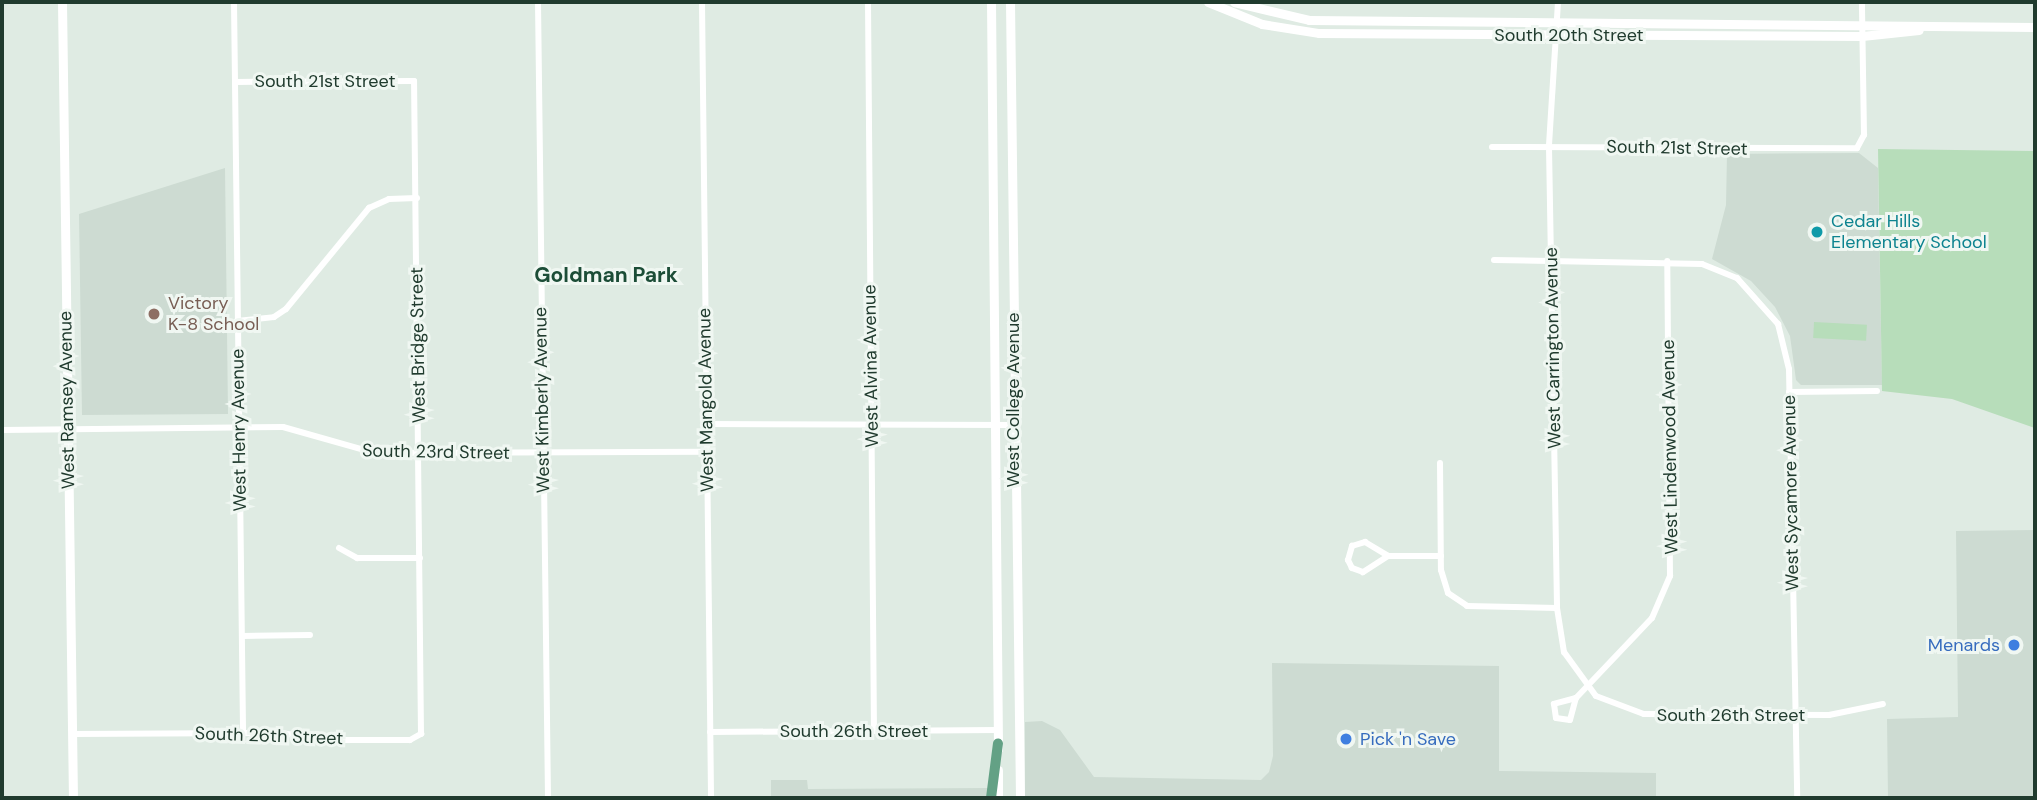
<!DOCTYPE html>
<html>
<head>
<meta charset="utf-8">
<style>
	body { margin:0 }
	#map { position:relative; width:2037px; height:800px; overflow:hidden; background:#dfebe3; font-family:"DM Sans",sans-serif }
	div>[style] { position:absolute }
	.built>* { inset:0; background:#cddbd2 }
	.green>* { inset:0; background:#b7ddba; transform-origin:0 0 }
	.street>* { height:6px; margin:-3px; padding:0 3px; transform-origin:3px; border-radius:3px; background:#fff }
	.secondary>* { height:9px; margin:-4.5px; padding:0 4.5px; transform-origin:4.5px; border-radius:4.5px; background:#fff }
	.primary>* { height:10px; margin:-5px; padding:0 5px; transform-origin:5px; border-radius:5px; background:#63a185 }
	.dots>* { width:19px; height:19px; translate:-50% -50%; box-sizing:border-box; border:4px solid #f0f7f2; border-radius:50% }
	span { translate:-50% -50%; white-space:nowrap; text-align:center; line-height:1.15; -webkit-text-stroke:6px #f0f7f2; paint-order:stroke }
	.street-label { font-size:18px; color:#203b2e }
	.culture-label { font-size:18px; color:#0d838f }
	.left { translate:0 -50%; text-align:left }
	.education-label { font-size:18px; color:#785e54 }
	.shop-label { font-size:18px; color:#366cbe }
	.right { translate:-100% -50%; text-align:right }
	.quarter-label { font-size:21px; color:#1c4d37; font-weight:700 }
	.frame { position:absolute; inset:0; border:4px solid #203b2e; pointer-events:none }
</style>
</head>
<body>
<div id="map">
	<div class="built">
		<i style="clip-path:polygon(1859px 153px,1878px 168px,1882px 385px,1801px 385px,1796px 380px,1790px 336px,1775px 307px,1751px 281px,1712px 259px,1726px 205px,1727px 154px)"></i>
		<i style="clip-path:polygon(225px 168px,228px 414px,82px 415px,79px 214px)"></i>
		<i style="clip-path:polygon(2035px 530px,2035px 798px,1888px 798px,1887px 719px,1958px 717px,1956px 531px)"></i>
		<i style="clip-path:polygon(1272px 663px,1499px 666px,1499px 771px,1656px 773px,1656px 798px,1025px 798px,1025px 722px,1042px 721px,1060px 730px,1094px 777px,1261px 780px,1269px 772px,1273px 756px)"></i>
		<i style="clip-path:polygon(771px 780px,807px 780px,808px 789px,988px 788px,988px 798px,771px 798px)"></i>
	</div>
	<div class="green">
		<i style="clip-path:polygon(1878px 149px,2035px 151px,2035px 428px,1952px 399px,1882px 391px)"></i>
		<i style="left:1814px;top:322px;width:53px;height:16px;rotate:3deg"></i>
	</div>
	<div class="street">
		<i style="left:234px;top:2px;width:731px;rotate:89.29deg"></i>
		<i style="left:538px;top:2px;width:796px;rotate:89.28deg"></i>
		<i style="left:702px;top:2px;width:796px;rotate:89.35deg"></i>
		<i style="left:868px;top:2px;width:729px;rotate:89.53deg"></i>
		<i style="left:1558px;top:2px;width:145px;rotate:93.6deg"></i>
		<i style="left:1549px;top:147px;width:461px;rotate:89deg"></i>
		<i style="left:1557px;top:608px;width:45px;rotate:81deg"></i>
		<i style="left:1564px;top:652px;width:54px;rotate:54deg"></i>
		<i style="left:1596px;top:696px;width:51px;rotate:20.6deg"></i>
		<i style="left:1644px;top:714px;width:185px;rotate:0.3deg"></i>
		<i style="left:1829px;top:715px;width:55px;rotate:-11.5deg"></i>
		<i style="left:1492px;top:147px;width:365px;rotate:0.2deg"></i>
		<i style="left:1857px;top:148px;width:15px;rotate:-62deg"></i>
		<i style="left:1864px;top:135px;width:133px;rotate:-90.9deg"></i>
		<i style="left:1494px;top:260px;width:208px;rotate:1.1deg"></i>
		<i style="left:1702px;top:264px;width:38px;rotate:22deg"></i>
		<i style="left:1737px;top:278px;width:62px;rotate:48.3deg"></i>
		<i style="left:1778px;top:324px;width:46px;rotate:76.3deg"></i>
		<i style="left:1789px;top:369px;width:429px;rotate:88.9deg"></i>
		<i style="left:237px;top:321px;width:37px;rotate:-6deg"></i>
		<i style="left:274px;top:317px;width:14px;rotate:-34deg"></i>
		<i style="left:286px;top:309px;width:131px;rotate:-50.6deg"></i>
		<i style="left:369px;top:208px;width:22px;rotate:-24deg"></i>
		<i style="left:389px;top:199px;width:28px;rotate:-2deg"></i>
		<i style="left:1789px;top:392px;width:88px;rotate:-0.7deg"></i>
		<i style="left:707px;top:424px;width:306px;rotate:0.2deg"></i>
		<i style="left:2px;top:430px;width:281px;rotate:-0.6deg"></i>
		<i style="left:283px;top:427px;width:96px;rotate:15.8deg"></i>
		<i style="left:375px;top:453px;width:332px;rotate:-0.2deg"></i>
		<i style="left:1440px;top:463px;width:107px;rotate:89.5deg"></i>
		<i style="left:1441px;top:570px;width:24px;rotate:73deg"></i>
		<i style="left:1448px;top:593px;width:23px;rotate:34deg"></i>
		<i style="left:1467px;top:606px;width:90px;rotate:1.3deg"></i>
		<i style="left:339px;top:548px;width:21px;rotate:29deg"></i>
		<i style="left:357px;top:558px;width:63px"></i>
		<i style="left:1388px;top:556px;width:30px;rotate:147deg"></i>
		<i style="left:1363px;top:572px;width:12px;rotate:-160deg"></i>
		<i style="left:1352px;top:568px;width:9px;rotate:-117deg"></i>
		<i style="left:1348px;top:560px;width:15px;rotate:-74deg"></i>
		<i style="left:1352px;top:546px;width:14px;rotate:-17deg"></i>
		<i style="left:1365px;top:542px;width:27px;rotate:31deg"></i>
		<i style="left:1388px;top:556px;width:53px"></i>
		<i style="left:242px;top:636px;width:68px;rotate:-0.8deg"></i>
		<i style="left:1576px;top:698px;width:23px;rotate:165deg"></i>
		<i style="left:1554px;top:704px;width:14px;rotate:82deg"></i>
		<i style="left:1556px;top:718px;width:14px;rotate:8deg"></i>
		<i style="left:1570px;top:720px;width:23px;rotate:-75deg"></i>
		<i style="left:1576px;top:698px;width:110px;rotate:-46.5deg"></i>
		<i style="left:1652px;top:618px;width:46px;rotate:-66.8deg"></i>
		<i style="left:1670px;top:576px;width:315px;rotate:-90.5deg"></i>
		<i style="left:710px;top:732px;width:288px;rotate:-0.4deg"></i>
		<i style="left:73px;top:734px;width:208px;rotate:-0.3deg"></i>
		<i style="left:281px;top:733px;width:47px;rotate:8.7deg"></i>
		<i style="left:327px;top:740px;width:83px"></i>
		<i style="left:410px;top:740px;width:13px;rotate:-29deg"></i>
		<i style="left:421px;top:734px;width:653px;rotate:-90.61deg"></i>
		<i style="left:414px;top:81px;width:179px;rotate:179.7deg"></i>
	</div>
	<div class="secondary">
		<i style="left:62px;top:2px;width:796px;rotate:89.21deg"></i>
		<i style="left:991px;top:2px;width:747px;rotate:89.46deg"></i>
		<i style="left:1010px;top:2px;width:796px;rotate:89.28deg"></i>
		<i style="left:1208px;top:2px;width:58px;rotate:22.2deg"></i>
		<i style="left:1262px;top:24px;width:58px;rotate:9deg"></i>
		<i style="left:1319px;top:33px;width:543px;rotate:0.32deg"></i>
		<i style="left:1862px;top:36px;width:57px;rotate:-6deg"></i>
		<i style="left:1234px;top:2px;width:77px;rotate:13.5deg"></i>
		<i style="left:1309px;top:20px;width:726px;rotate:0.55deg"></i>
		<i style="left:998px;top:770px;width:28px;rotate:90deg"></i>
	</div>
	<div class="primary">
		<i style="left:991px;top:798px;width:55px;rotate:-82.7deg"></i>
	</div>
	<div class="dots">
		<i style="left:1817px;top:232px;background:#0f9aa8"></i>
		<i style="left:154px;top:314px;background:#8d6e63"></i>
		<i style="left:2014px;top:645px;background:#3f7fe0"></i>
		<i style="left:1346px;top:739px;background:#3f7fe0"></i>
	</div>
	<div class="street-label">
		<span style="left:1569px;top:35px">South 20th Street</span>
		<span style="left:325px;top:81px">South 21st Street</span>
		<span style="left:1677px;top:148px;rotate:1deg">South 21st Street</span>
		<span style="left:418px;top:345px;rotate:-91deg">West Bridge Street</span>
		<span style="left:1553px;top:348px;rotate:-91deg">West Carrington Avenue</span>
		<span style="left:871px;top:366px;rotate:-91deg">West Alvina Avenue</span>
		<span style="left:67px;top:400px;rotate:-91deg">West Ramsey Avenue</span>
		<span style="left:542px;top:400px;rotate:-91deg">West Kimberly Avenue</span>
		<span style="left:706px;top:400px;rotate:-91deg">West Mangold Avenue</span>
		<span style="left:1013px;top:400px;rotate:-90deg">West College Avenue</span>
		<span style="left:239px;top:430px;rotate:-91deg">West Henry Avenue</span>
		<span style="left:1670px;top:447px;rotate:-91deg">West Lindenwood Avenue</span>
		<span style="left:436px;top:452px;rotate:1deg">South 23rd Street</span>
		<span style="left:1791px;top:493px;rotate:-91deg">West Sycamore Avenue</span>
		<span style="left:1731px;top:715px">South 26th Street</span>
		<span style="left:854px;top:731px">South 26th Street</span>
		<span style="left:269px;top:736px;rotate:2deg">South 26th Street</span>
	</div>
	<div class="culture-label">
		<span class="left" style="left:1831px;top:232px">Cedar Hills<br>Elementary School</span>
	</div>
	<div class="education-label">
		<span class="left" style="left:168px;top:314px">Victory<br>K-8 School</span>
	</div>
	<div class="shop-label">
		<span class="right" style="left:2000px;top:645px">Menards</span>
		<span class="left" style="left:1360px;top:739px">Pick 'n Save</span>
	</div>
	<div class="quarter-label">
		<span style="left:606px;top:275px">Goldman Park</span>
	</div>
	<div class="frame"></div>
</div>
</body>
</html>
